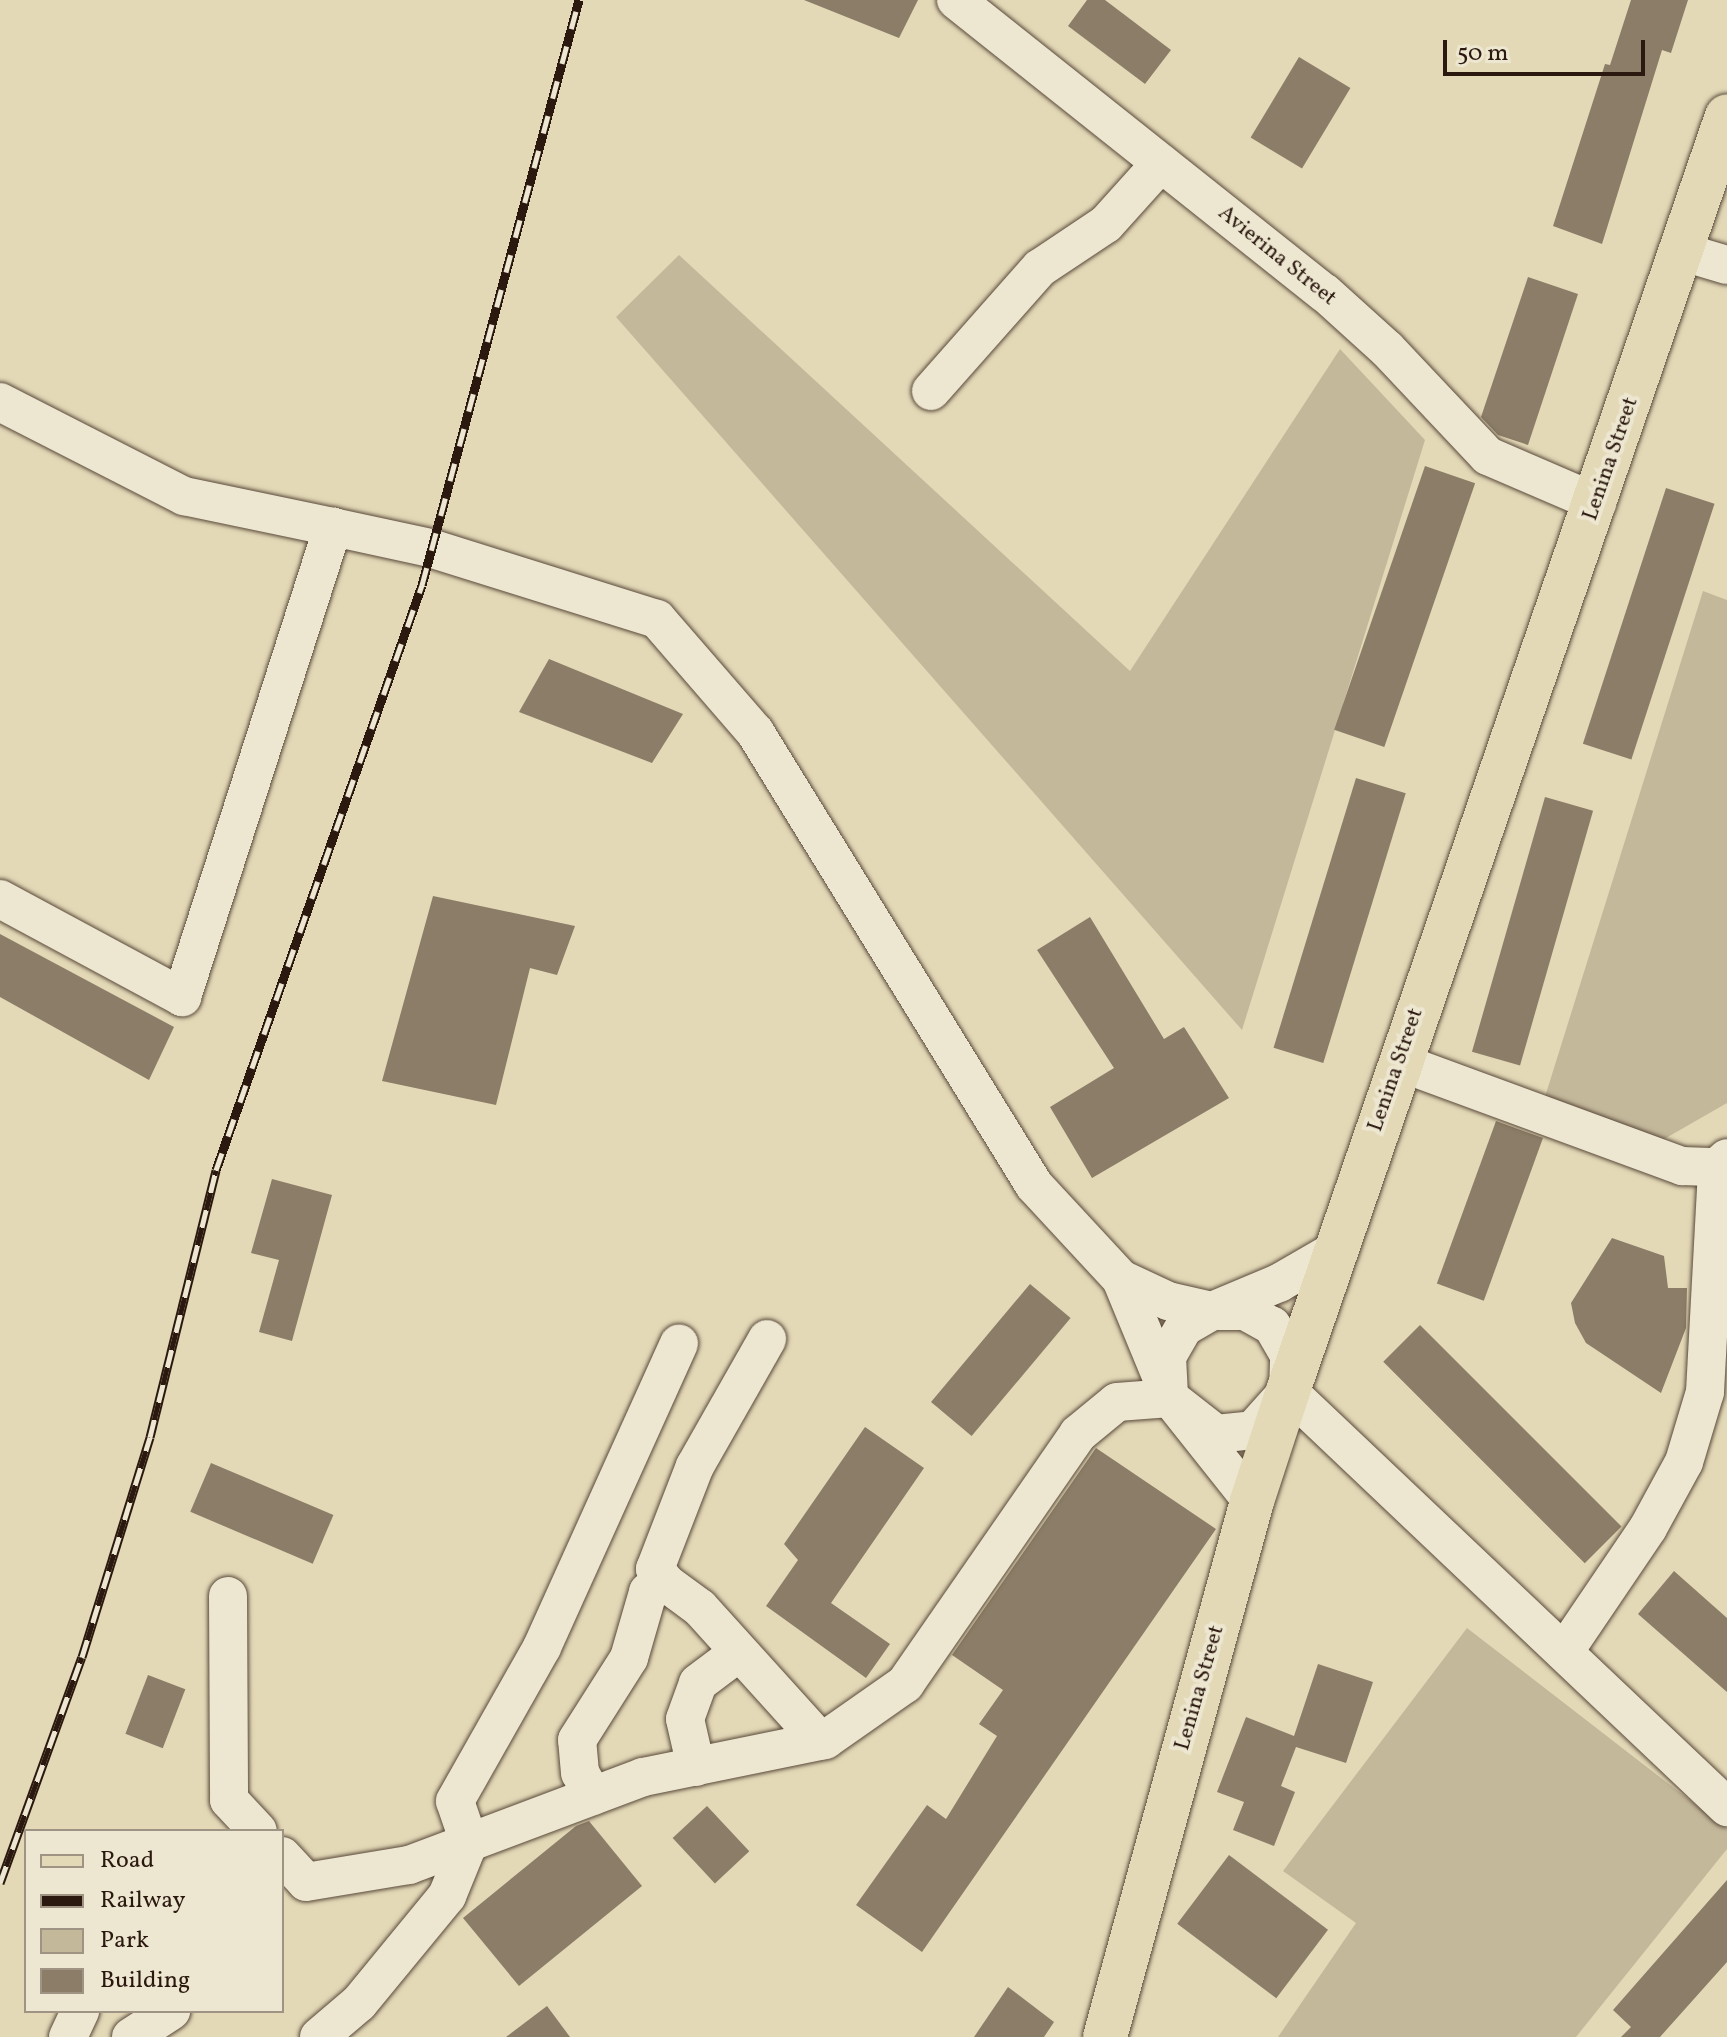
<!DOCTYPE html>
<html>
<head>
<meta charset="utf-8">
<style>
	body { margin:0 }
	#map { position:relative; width:1727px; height:2037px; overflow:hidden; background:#e3d9b7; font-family:Vollkorn,serif }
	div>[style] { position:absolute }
	.green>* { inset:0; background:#c4b89b }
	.building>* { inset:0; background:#8b7d67; transform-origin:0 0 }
	.roads { filter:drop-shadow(0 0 2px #59493a) drop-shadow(0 0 2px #59493a) }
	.minor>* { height:38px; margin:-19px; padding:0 19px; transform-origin:19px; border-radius:19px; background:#ede6d0 }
	.major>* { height:44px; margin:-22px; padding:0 22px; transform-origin:22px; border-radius:22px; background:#e3d9b7 }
	.rail>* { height:9px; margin-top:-4.5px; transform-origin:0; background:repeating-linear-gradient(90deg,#ede6d0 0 18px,#2b1910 0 36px); box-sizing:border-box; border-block:2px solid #2b1910 }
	span { translate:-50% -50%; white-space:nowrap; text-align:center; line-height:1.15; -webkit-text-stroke:8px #ede6d0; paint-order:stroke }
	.street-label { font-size:22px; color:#2b1910 }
	.legend { position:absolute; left:24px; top:1829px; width:260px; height:184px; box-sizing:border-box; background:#ede6d0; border:2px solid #9f9483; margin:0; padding:10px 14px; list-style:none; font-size:24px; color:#2b1910 }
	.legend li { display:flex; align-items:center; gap:16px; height:40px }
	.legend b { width:40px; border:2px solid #9f9483 }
	.scale { position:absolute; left:1443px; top:40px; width:202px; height:36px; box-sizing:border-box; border:4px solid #2b1910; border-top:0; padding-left:10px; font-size:24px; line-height:28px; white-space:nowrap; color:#2b1910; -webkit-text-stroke:6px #ede6d0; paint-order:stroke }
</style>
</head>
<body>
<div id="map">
	<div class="green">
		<i style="clip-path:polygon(679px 255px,1130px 671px,1340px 349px,1425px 440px,1242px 1030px,616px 317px)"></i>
		<i style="clip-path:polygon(1703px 591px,1727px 600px,1727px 1103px,1659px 1142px,1544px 1100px)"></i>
		<i style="clip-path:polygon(1467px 1628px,1727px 1829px,1727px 1849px,1576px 2037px,1278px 2037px,1356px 1923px,1283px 1871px)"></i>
	</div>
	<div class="building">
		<i style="clip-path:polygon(804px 0,918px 0,899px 38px)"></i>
		<i style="clip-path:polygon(1087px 0,1105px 0,1171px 50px,1145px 84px,1068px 26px)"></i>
		<i style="clip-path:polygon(1631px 0,1688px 0,1671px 53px,1662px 50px,1602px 244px,1553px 226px,1605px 64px,1610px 65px)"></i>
		<i style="left:1299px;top:57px;width:60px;height:94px;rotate:31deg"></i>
		<i style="clip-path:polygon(1528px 277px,1578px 294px,1528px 445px,1498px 435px,1481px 417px)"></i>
		<i style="left:1425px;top:466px;width:53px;height:279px;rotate:19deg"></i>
		<i style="left:1666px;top:488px;width:51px;height:269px;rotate:18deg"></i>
		<i style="clip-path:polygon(549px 659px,683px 714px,652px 763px,519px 712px)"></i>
		<i style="left:1356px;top:778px;width:52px;height:282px;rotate:17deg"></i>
		<i style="left:1545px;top:797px;width:50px;height:265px;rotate:16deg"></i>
		<i style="clip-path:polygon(433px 896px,575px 926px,557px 975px,530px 968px,496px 1105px,382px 1081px)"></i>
		<i style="clip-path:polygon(1090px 917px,1164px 1039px,1184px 1027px,1229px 1098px,1092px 1178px,1050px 1107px,1114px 1068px,1037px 950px)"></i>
		<i style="clip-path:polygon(0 934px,174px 1027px,149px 1080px,0 997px)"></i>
		<i style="left:1496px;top:1121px;width:50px;height:173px;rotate:20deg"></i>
		<i style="clip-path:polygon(272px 1179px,332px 1195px,292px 1341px,259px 1332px,279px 1260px,251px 1253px)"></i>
		<i style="clip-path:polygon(1612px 1238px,1664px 1256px,1668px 1288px,1687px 1288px,1686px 1328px,1661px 1393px,1586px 1343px,1575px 1323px,1571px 1303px)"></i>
		<i style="left:1030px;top:1284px;width:53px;height:154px;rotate:40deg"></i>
		<i style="left:1420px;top:1325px;width:285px;height:52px;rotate:45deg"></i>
		<i style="clip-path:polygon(865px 1427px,924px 1468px,831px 1603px,890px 1644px,866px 1678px,766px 1606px,798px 1560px,784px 1544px)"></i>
		<i style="clip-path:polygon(1096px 1448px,1216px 1529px,922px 1952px,856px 1905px,927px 1805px,946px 1819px,997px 1736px,979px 1724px,1003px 1690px,952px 1655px)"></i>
		<i style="left:211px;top:1463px;width:133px;height:53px;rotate:23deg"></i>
		<i style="clip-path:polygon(1674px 1571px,1727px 1618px,1727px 1692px,1638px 1614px)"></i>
		<i style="clip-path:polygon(1318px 1664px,1373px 1682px,1346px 1763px,1296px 1747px,1281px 1786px,1295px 1792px,1274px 1846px,1233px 1830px,1244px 1802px,1217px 1792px,1246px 1717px,1294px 1736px)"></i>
		<i style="left:148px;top:1675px;width:40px;height:63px;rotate:21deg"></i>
		<i style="left:707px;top:1806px;width:62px;height:47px;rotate:47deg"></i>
		<i style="clip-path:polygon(589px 1821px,642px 1886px,519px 1986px,463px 1918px,576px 1826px)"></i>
		<i style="left:1229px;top:1855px;width:124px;height:86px;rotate:37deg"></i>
		<i style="clip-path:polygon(1727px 1880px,1727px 1962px,1660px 2037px,1621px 2037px,1631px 2027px,1613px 2010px)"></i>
		<i style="clip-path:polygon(1008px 1987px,1054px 2022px,1044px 2037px,974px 2037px)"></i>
		<i style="clip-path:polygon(547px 2006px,570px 2037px,506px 2037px)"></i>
	</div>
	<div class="roads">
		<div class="minor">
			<i style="left:956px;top:0;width:471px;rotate:38.5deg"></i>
			<i style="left:1325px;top:293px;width:84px;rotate:42.1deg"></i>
			<i style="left:1387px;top:349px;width:147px;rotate:46.7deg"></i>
			<i style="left:1488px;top:456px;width:119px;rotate:23.3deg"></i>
			<i style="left:1683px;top:252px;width:46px;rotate:16.5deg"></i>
			<i style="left:931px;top:391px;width:164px;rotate:-48.5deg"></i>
			<i style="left:1040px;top:268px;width:79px;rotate:-33.7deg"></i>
			<i style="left:1106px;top:224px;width:82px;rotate:-48deg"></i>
			<i style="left:0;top:402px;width:207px;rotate:27.1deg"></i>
			<i style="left:184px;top:496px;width:152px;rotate:11.8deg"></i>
			<i style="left:0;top:899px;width:207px;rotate:28.3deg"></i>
			<i style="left:182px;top:997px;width:494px;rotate:-72.2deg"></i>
			<i style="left:333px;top:527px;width:99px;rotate:12.2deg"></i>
			<i style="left:430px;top:548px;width:238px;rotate:17.4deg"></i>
			<i style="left:657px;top:619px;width:150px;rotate:49.1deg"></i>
			<i style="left:755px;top:732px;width:532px;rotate:58.37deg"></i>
			<i style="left:1034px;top:1185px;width:128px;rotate:47.2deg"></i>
			<i style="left:1121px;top:1279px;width:129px;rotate:67.6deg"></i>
			<i style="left:1170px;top:1398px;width:132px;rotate:51.5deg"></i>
			<i style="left:1399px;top:1062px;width:302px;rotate:20.2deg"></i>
			<i style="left:1682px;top:1166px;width:35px;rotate:2deg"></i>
			<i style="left:1717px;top:1167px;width:13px;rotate:-42deg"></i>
			<i style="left:1121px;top:1279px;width:52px;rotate:25.1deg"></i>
			<i style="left:1168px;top:1301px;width:45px;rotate:12.8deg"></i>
			<i style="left:1212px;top:1311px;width:73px;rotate:-22.7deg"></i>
			<i style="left:1279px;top:1283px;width:66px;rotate:-30.1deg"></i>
			<i style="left:1288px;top:1391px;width:605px;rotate:43.46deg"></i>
			<i style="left:666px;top:1583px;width:18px;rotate:-128deg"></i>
			<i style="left:655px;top:1569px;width:110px;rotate:-68.8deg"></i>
			<i style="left:695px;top:1466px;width:146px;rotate:-60.4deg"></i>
			<i style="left:228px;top:1596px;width:204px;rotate:89.7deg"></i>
			<i style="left:229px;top:1800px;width:42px;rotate:46.9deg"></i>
			<i style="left:1564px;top:1652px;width:150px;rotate:-55.9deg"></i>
			<i style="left:1648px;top:1528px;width:75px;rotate:-61.4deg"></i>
			<i style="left:1684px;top:1462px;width:73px;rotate:-73.3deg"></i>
			<i style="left:1705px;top:1392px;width:225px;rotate:-86.9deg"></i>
			<i style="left:696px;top:1767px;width:49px;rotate:-102.9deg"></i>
			<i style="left:685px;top:1719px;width:38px;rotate:-70deg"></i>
			<i style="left:698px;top:1683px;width:50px;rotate:-36.9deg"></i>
			<i style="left:593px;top:1796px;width:26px;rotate:-119deg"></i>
			<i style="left:580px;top:1773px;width:33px;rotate:-95deg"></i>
			<i style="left:577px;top:1740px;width:97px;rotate:-57.6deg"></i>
			<i style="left:629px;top:1658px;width:69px;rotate:-73.9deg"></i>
			<i style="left:648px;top:1592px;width:20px;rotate:-27deg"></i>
			<i style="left:666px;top:1583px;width:42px;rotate:36.3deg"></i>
			<i style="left:700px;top:1608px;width:179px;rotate:47.9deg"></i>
			<i style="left:282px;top:1856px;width:35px;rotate:47deg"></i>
			<i style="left:306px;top:1882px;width:104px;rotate:-9.4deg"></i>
			<i style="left:409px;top:1865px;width:250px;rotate:-20.6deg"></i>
			<i style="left:643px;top:1777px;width:186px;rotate:-11.5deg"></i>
			<i style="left:825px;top:1740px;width:98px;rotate:-35deg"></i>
			<i style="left:905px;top:1684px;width:304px;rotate:-55.3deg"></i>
			<i style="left:1078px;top:1434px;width:50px;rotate:-39.4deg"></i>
			<i style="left:1117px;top:1402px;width:53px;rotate:-4.3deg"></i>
			<i style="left:1170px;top:1398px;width:58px;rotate:38deg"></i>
			<i style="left:1216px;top:1434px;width:37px;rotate:-6deg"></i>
			<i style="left:1253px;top:1430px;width:52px;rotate:-48.1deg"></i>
			<i style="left:1288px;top:1391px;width:36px;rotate:-88deg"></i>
			<i style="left:1289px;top:1355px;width:34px;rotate:-120deg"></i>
			<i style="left:1272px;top:1326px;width:31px;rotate:-151deg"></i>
			<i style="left:1245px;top:1311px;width:33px;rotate:180deg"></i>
			<i style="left:1212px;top:1311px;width:32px;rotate:150deg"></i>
			<i style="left:1184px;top:1327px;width:34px;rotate:120deg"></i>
			<i style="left:1167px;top:1357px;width:34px;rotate:87deg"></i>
			<i style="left:68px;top:2037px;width:29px;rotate:-65deg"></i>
			<i style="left:131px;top:2037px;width:48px;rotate:-33deg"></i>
			<i style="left:319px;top:2037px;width:52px;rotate:-40.4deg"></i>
			<i style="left:359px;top:2003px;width:139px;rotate:-50.6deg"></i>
			<i style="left:447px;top:1896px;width:58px;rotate:-67.8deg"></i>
			<i style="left:469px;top:1842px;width:43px;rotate:-108.9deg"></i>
			<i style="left:455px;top:1801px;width:177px;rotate:-60.5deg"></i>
			<i style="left:542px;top:1647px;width:333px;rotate:-65.7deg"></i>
		</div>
		<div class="major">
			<i style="left:1105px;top:2037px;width:556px;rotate:-74.66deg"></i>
			<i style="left:1252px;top:1501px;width:116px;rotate:-71.9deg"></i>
			<i style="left:1288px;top:1391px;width:1348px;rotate:-71deg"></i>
		</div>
	</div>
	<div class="rail">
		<i style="left:0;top:1883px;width:240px;rotate:-70.1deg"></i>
		<i style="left:82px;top:1657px;width:230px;rotate:-72.8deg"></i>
		<i style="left:150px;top:1437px;width:275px;rotate:-76.1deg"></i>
		<i style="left:216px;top:1170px;width:620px;rotate:-70.6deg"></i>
		<i style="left:422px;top:585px;width:606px;rotate:-74.98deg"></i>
	</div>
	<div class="street-label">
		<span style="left:1277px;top:256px;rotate:39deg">Avierina Street</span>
		<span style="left:1611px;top:459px;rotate:-71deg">Lenina Street</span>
		<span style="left:1396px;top:1070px;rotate:-71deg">Lenina Street</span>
		<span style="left:1200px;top:1688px;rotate:-74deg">Lenina Street</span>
	</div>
	<ul class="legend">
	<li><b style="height:10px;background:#e3d9b7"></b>Road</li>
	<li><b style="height:10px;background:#2b1910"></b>Railway</li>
	<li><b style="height:22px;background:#c4b89b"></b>Park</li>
	<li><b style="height:22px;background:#8b7d67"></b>Building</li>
	</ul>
	<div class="scale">50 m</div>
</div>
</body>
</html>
